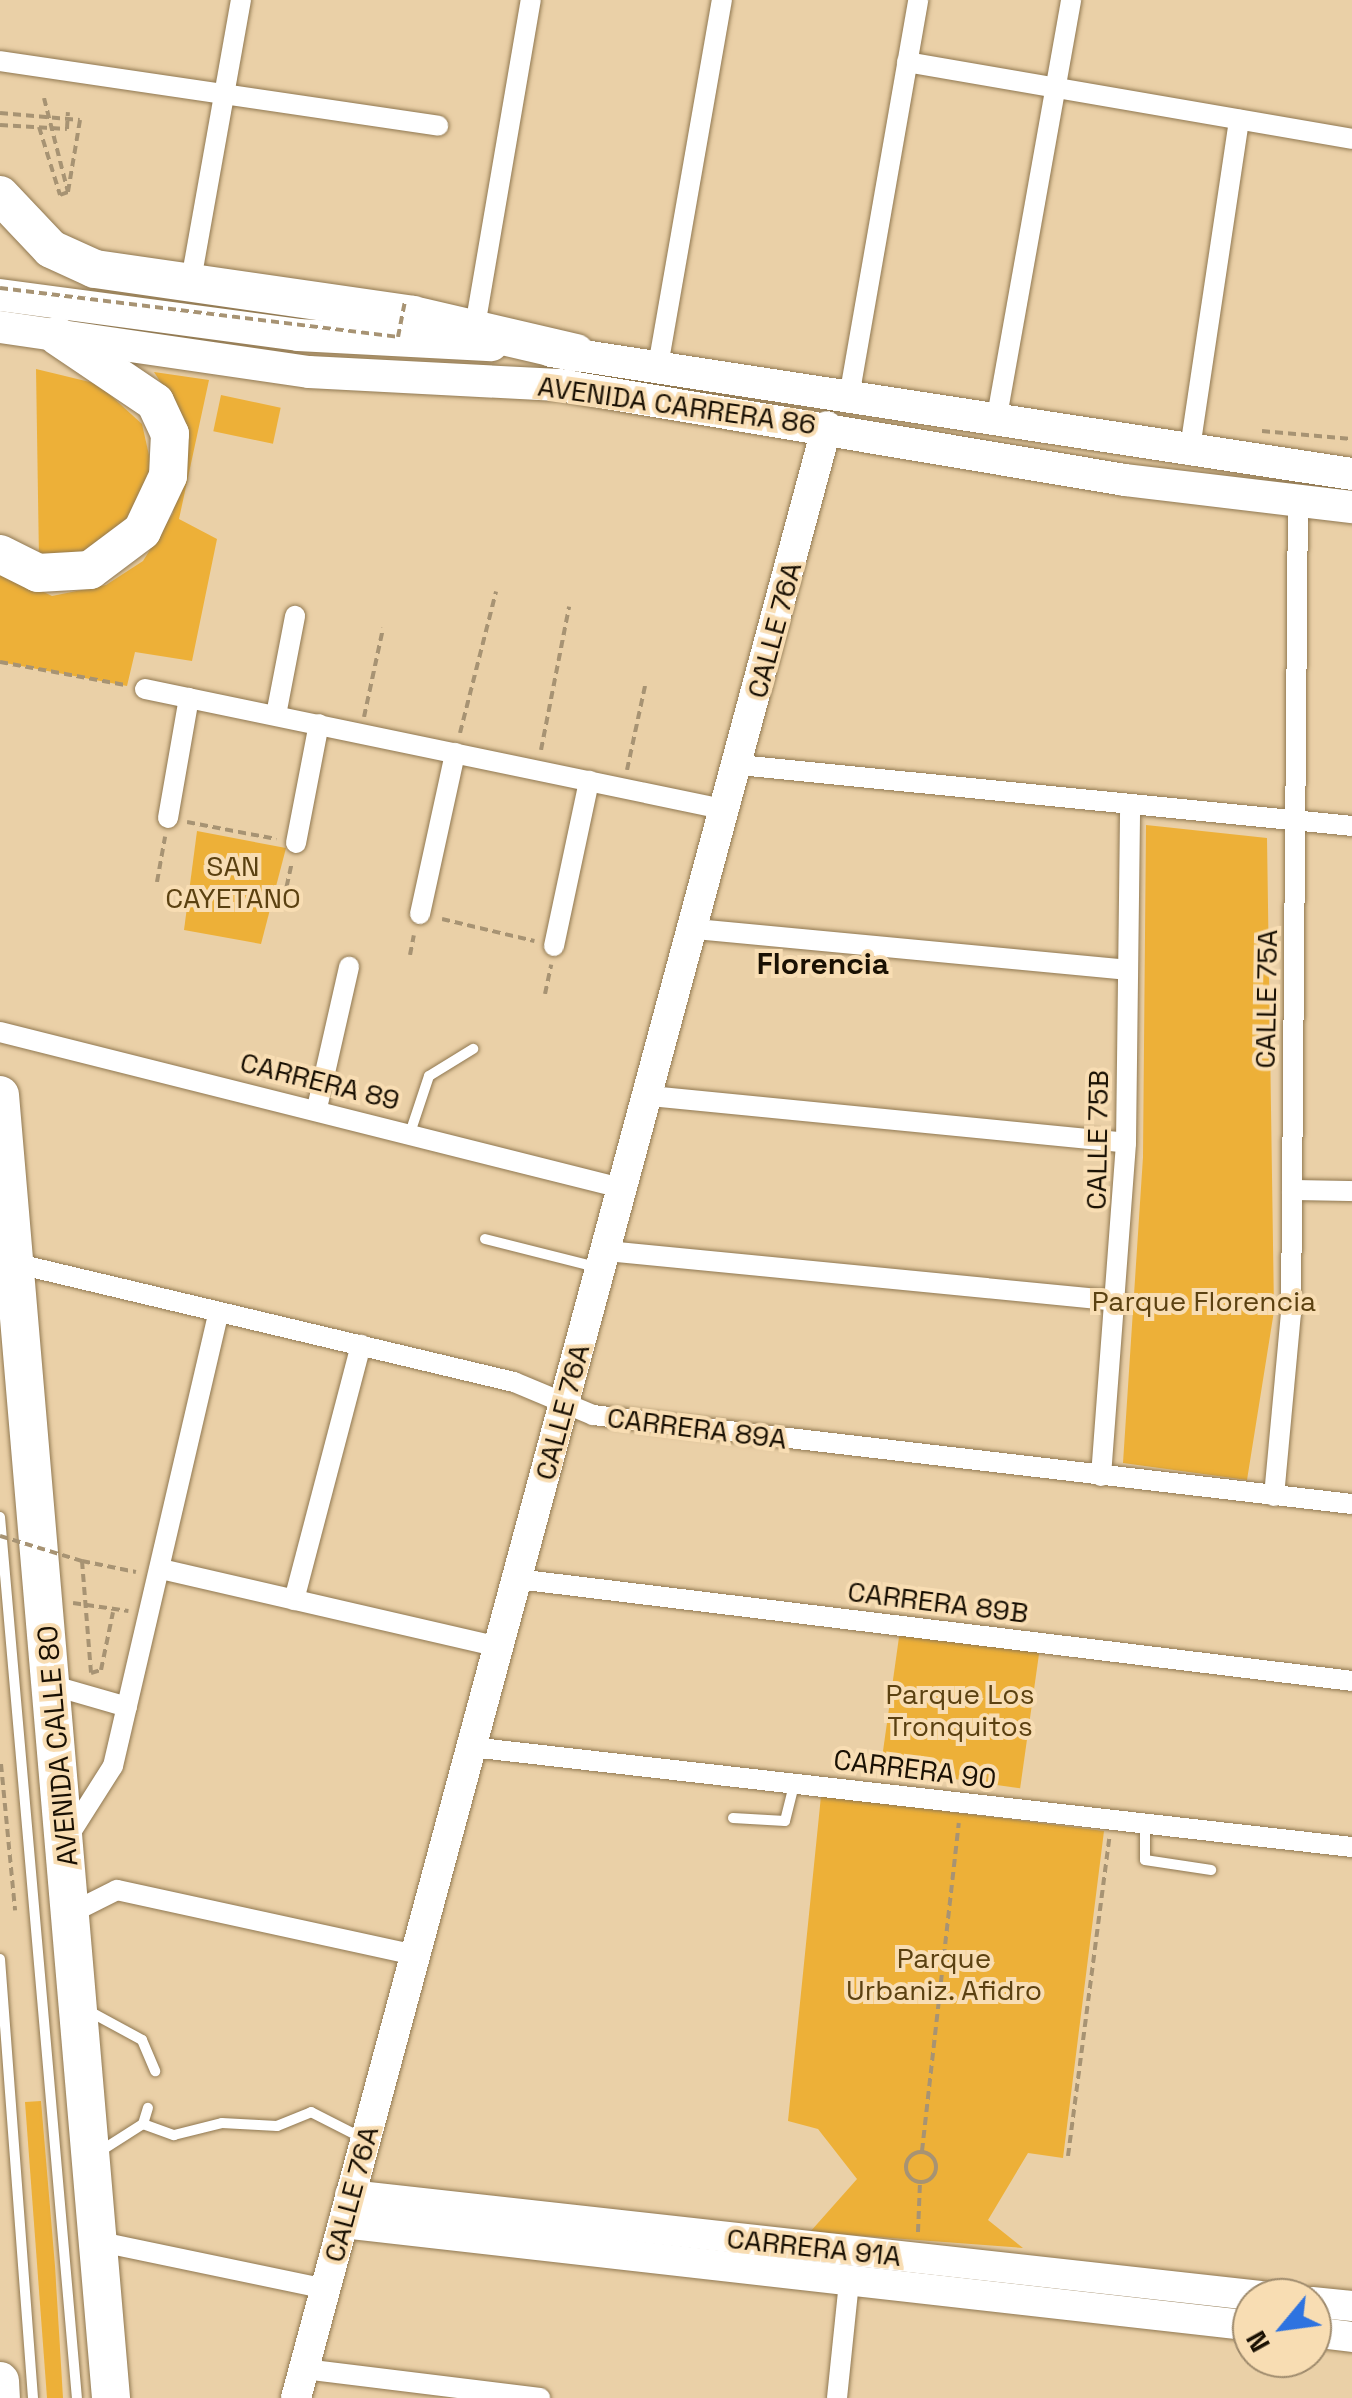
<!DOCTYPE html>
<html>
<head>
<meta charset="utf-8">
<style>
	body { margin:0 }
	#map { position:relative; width:1352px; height:2398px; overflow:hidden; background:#ead0a7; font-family:"Space Grotesk",sans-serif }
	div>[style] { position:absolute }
	.green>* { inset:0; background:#edb038; transform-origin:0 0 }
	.path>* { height:4px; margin-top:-2px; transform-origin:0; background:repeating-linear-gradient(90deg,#a79373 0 8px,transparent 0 13px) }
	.path>.ring { margin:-2px; padding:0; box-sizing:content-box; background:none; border:4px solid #a79373; border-radius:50% }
	.roads { filter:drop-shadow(0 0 2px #907851) drop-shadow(0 0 2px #907851) }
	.lane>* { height:10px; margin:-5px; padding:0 5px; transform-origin:5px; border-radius:5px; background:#fff }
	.street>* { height:20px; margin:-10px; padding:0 10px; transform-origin:10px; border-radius:10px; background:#fff }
	.secondary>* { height:30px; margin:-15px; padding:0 15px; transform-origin:15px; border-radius:15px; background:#fff }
	.primary>* { height:32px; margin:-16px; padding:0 16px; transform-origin:16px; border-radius:16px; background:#fff }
	.highway>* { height:38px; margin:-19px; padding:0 19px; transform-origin:19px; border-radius:19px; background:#fff }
	.path-bridge>* { height:4px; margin-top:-2px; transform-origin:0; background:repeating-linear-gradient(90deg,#a79373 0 8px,transparent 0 13px) }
	span { translate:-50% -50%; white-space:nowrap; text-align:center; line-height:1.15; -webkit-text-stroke:8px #f8ddb3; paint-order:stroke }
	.street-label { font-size:28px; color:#191003 }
	.park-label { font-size:28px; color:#5b4111 }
	.neighbourhood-label { font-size:30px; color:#191003; font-weight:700 }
	.north { position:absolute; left:1232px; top:2278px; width:100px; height:100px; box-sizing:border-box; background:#f8ddb3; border:2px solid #9f8b6d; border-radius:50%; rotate:241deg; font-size:28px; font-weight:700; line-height:40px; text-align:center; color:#191003 }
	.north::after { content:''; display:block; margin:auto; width:35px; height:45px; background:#2e73e0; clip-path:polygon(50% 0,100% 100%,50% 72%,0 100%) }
</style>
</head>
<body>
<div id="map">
	<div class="green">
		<i style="clip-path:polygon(36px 369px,98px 384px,142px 424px,153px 473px,112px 546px,39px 561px)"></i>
		<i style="clip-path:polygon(154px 372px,209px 380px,179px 519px,217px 539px,192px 661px,135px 652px,127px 686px,0 662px,0 571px,52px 596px,106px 585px,143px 561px,173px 513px,185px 420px)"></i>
		<i style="left:221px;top:395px;width:61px;height:37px;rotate:12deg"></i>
		<i style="clip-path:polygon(1146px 825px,1267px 838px,1274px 1311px,1247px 1480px,1123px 1463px,1143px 1157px)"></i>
		<i style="clip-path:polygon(197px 831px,286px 848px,261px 944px,184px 930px)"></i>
		<i style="left:900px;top:1630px;width:141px;height:140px;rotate:8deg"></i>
		<i style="clip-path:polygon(821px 1796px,1104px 1831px,1063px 2158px,1028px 2153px,988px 2220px,1023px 2248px,810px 2232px,857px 2179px,818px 2129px,788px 2121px)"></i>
		<i style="clip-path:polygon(41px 2101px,55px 2266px,63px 2398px,47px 2398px,25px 2102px)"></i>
	</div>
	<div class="path">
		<i style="left:0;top:125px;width:67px;rotate:3.4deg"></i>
		<i style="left:67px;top:129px;width:17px;rotate:-87deg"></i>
		<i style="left:39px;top:127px;width:71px;rotate:72.8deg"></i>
		<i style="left:60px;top:195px;width:9px;rotate:-21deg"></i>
		<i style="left:1262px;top:431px;width:90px;rotate:5.1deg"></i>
		<i style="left:0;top:662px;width:127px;rotate:10.4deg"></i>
		<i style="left:364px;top:717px;width:91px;rotate:-77.9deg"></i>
		<i style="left:460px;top:733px;width:146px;rotate:-75.7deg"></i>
		<i style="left:541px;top:750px;width:146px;rotate:-78.9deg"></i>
		<i style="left:627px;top:770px;width:86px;rotate:-77.9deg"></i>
		<i style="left:187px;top:822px;width:91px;rotate:10.8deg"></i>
		<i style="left:157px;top:882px;width:46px;rotate:-79.9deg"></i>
		<i style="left:281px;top:912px;width:51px;rotate:-77.6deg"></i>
		<i style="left:442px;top:919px;width:95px;rotate:13.4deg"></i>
		<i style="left:410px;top:955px;width:20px;rotate:-79deg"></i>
		<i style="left:545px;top:994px;width:30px;rotate:-78deg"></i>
		<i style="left:82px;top:1561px;width:55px;rotate:11.5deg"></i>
		<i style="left:73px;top:1603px;width:56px;rotate:8.3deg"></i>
		<i style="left:1px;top:1764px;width:147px;rotate:84.5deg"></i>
		<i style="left:922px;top:2151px;width:330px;rotate:-83.6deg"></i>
		<i class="ring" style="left:906px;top:2152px;width:26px;height:26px"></i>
		<i style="left:1068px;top:2156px;width:320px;rotate:-82.6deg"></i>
		<i style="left:918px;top:2232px;width:50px;rotate:-87.7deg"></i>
	</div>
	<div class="roads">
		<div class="lane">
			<i style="left:410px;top:1133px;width:60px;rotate:-71.6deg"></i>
			<i style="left:429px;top:1076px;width:52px;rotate:-31.5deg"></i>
			<i style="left:485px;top:1239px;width:114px;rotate:14.2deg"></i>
			<i style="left:0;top:1517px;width:884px;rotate:85.01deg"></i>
			<i style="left:733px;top:1818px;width:52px;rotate:3.3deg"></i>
			<i style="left:785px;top:1821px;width:38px;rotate:-76deg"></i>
			<i style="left:1145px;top:1824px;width:36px;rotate:90deg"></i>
			<i style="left:1145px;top:1860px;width:67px;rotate:8.6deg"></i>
			<i style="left:0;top:1959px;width:440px;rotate:85.7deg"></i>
			<i style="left:85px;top:2009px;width:65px;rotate:28.5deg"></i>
			<i style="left:142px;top:2040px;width:34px;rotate:67deg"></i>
			<i style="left:143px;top:2124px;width:33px;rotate:20deg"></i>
			<i style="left:174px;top:2135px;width:49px;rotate:-14deg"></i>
			<i style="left:222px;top:2123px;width:55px;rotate:3.1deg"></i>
			<i style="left:277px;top:2126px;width:37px;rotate:-22deg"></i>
			<i style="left:311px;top:2112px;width:59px;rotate:27deg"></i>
			<i style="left:99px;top:2152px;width:52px;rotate:-32.5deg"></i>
			<i style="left:143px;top:2124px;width:17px;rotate:-73deg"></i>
		</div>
		<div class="street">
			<i style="left:0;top:61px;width:443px;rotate:8.4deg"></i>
			<i style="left:907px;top:62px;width:452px;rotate:9.8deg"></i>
			<i style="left:190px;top:286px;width:291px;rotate:-79.9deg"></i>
			<i style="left:473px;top:338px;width:343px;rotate:-80.3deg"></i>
			<i style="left:658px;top:366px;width:372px;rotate:-80.1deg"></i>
			<i style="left:849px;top:397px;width:403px;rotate:-80.1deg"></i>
			<i style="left:996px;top:422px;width:429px;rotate:-79.9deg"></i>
			<i style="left:1189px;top:455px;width:339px;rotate:-81.5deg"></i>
			<i style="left:145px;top:689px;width:594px;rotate:11.74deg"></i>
			<i style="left:276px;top:715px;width:101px;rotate:-79.1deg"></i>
			<i style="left:739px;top:765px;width:616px;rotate:5.68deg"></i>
			<i style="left:168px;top:818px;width:122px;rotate:-80.1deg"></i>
			<i style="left:296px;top:843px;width:121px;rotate:-79.1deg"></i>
			<i style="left:420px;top:914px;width:165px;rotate:-77.7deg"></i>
			<i style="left:695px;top:929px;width:434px;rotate:5.4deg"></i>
			<i style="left:554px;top:946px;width:169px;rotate:-78deg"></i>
			<i style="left:0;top:1032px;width:644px;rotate:14.1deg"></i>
			<i style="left:650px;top:1096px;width:478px;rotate:5.6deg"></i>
			<i style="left:317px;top:1108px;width:145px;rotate:-77.2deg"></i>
			<i style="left:1292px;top:1190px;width:60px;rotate:1deg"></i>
			<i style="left:607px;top:1251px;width:514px;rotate:5.58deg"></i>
			<i style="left:14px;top:1263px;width:514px;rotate:13.39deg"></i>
			<i style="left:514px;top:1382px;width:86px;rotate:22.7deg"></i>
			<i style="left:593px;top:1415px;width:764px;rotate:6.69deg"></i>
			<i style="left:1101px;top:1476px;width:334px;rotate:-85.7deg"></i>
			<i style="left:1126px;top:1143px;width:339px;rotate:-89.3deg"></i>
			<i style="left:1274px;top:1496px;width:183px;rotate:-84.7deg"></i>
			<i style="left:1291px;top:1314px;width:812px;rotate:-89.51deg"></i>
			<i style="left:161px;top:1569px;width:346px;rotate:13deg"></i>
			<i style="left:517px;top:1579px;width:841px;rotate:6.96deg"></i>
			<i style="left:294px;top:1600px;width:264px;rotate:-75.3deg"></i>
			<i style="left:51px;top:1685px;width:79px;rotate:16.1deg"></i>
			<i style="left:471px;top:1747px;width:887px;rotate:6.48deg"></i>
			<i style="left:66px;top:1840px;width:88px;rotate:-57.6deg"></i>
			<i style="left:113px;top:1766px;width:466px;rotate:-76.9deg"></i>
			<i style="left:73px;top:1912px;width:49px;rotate:-26.6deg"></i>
			<i style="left:117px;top:1890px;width:304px;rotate:12.3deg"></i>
			<i style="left:101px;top:2242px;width:230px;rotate:11.8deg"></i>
			<i style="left:304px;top:2369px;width:238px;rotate:7deg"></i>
			<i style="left:837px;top:2398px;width:117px;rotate:-84.1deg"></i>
		</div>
		<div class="secondary">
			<i style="left:350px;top:2195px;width:934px;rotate:6.33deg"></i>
			<i style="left:343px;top:2223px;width:915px;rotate:6.46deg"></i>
			<i style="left:1312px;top:2302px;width:40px;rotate:5.7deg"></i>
			<i style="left:1312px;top:2332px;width:40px;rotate:7.1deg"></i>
			<i style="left:296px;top:2398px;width:2042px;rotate:-74.93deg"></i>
		</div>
		<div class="primary">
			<i style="left:0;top:295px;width:301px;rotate:7.6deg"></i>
			<i style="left:298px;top:335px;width:194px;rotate:3deg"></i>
			<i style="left:0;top:327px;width:312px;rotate:8.3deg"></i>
			<i style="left:309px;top:372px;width:250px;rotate:3deg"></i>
			<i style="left:559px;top:385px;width:574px;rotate:9.53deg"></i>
			<i style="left:1125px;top:480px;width:229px;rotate:6.8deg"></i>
			<i style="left:551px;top:351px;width:810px;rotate:8.73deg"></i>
		</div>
		<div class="highway">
			<i style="left:0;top:195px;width:74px;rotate:46.6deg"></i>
			<i style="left:51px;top:249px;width:48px;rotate:24.4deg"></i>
			<i style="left:95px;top:269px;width:321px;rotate:8.2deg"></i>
			<i style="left:413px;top:315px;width:167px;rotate:13.1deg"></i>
			<i style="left:0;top:554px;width:42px;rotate:26.6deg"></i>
			<i style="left:38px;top:573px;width:52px;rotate:-3.3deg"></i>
			<i style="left:90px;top:570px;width:65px;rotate:-36.9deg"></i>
			<i style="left:142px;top:531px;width:61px;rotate:-64.7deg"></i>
			<i style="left:168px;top:476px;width:42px;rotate:-87.3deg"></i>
			<i style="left:170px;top:434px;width:35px;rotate:-115deg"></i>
			<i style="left:155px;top:402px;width:118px;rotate:-146deg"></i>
			<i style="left:0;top:1095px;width:1308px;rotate:85.13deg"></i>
			<i style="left:0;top:2381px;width:17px;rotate:87deg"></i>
		</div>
	</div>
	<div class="path-bridge">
		<i style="left:44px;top:98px;width:97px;rotate:75.7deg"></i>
		<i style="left:0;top:113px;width:80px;rotate:5deg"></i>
		<i style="left:80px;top:120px;width:73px;rotate:99.5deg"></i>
		<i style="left:0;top:288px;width:401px;rotate:7deg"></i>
		<i style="left:398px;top:337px;width:38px;rotate:-79deg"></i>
		<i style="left:0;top:1536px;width:86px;rotate:17deg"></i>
		<i style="left:82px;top:1561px;width:112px;rotate:85.4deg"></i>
		<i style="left:91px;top:1673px;width:10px;rotate:-17deg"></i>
		<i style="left:101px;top:1670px;width:59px;rotate:-78.3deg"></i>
	</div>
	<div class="street-label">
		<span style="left:677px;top:405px;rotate:8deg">AVENIDA CARRERA 86</span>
		<span style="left:774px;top:630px;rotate:-75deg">CALLE 76A</span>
		<span style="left:1266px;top:999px;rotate:-89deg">CALLE 75A</span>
		<span style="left:320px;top:1081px;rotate:14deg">CARRERA 89</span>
		<span style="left:1097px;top:1140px;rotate:-89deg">CALLE 75B</span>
		<span style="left:562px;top:1412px;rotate:-75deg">CALLE 76A</span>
		<span style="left:697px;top:1428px;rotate:7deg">CARRERA 89A</span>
		<span style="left:938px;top:1602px;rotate:7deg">CARRERA 89B</span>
		<span style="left:57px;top:1746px;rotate:-95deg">AVENIDA CALLE 80</span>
		<span style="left:915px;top:1769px;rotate:7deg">CARRERA 90</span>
		<span style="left:351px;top:2194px;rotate:-75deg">CALLE 76A</span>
		<span style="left:814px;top:2247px;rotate:6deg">CARRERA 91A</span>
	</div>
	<div class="park-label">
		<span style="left:233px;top:882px">SAN<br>CAYETANO</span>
		<span style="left:1204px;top:1301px">Parque Florencia</span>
		<span style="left:960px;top:1710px">Parque Los<br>Tronquitos</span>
		<span style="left:944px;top:1974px">Parque<br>Urbaniz. Afidro</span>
	</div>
	<div class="neighbourhood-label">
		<span style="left:823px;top:964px">Florencia</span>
	</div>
	<div class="north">N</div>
</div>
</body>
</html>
